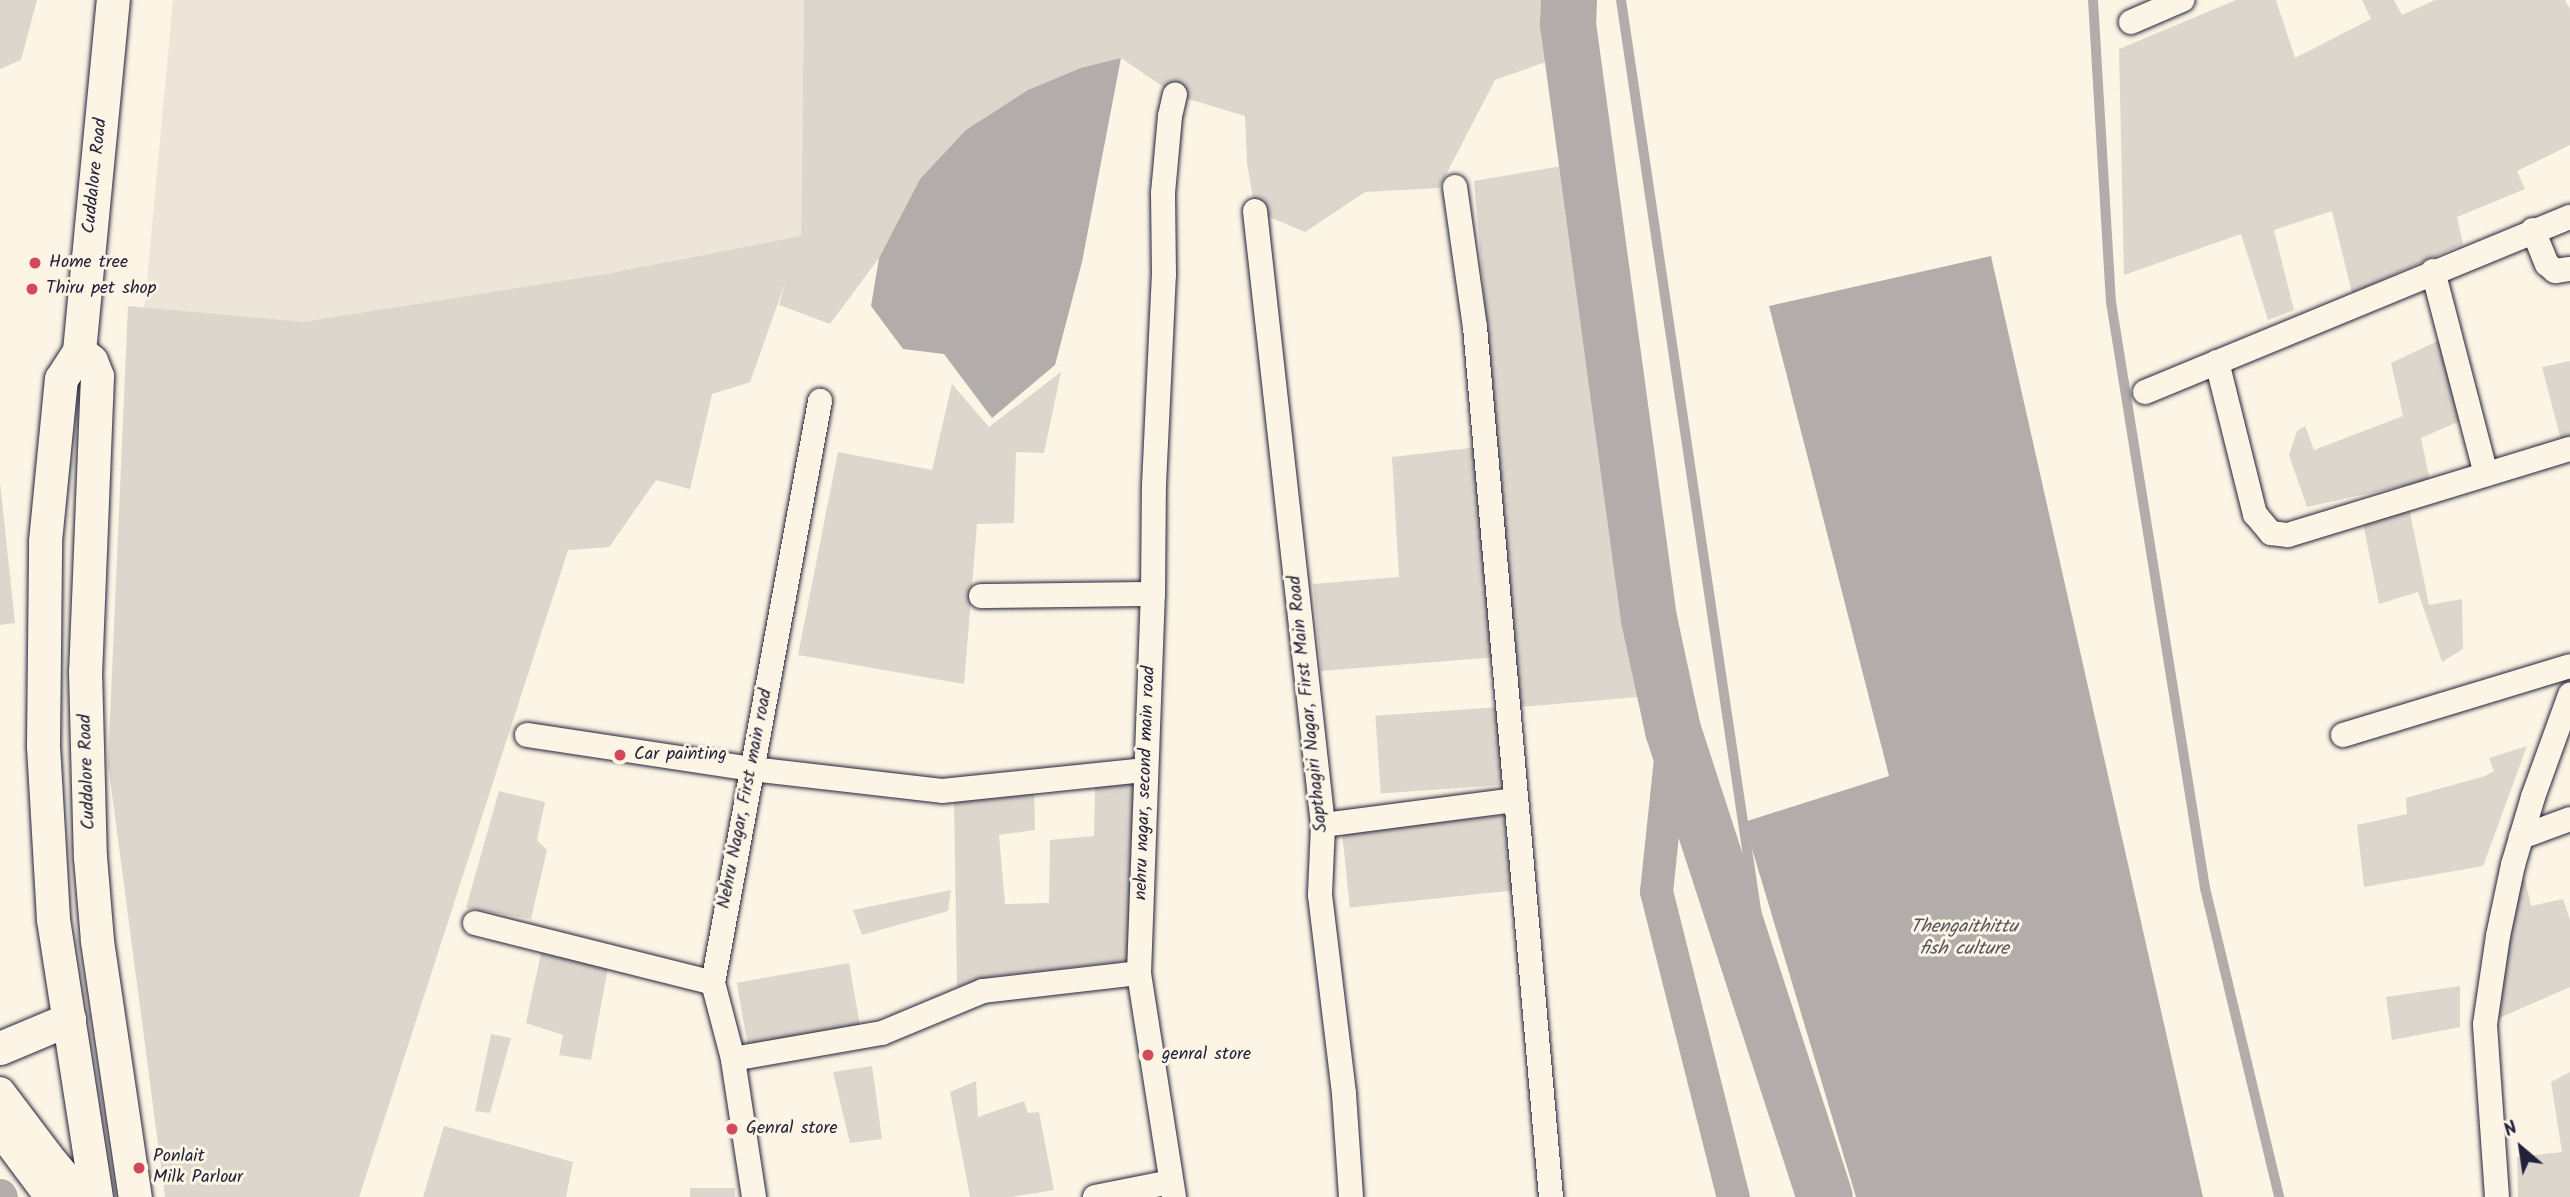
<!DOCTYPE html>
<html>
<head>
<meta charset="utf-8">
<style>
	body { margin:0 }
	#map { position:relative; width:2570px; height:1197px; overflow:hidden; background:#fcf5e5; font-family:Kalam,sans-serif }
	div>[style] { position:absolute }
	.built>* { inset:0; background:#ece5d8 }
	.green>* { inset:0; background:#dcd6cc; transform-origin:0 0 }
	.water>* { inset:0; background:#b2adab }
	.stream>* { height:10px; margin:-5px; padding:0 5px; transform-origin:5px; border-radius:5px; background:#b2adab }
	.canal>* { height:33px; margin:-16.5px; padding:0 16.5px; transform-origin:16.5px; border-radius:16.5px; background:#b2adab }
	.river>* { height:56px; margin:-28px; padding:0 28px; transform-origin:28px; border-radius:28px; background:#b2adab }
	.roads { filter:drop-shadow(0 0 2px #22223b) drop-shadow(0 0 2px #22223b) }
	.minor>* { height:24px; margin:-12px; padding:0 12px; transform-origin:12px; border-radius:12px; background:#fcf5e5 }
	.tertiary>* { height:30px; margin:-15px; padding:0 15px; transform-origin:15px; border-radius:15px; background:#fcf5e5 }
	.secondary>* { height:33px; margin:-16.5px; padding:0 16.5px; transform-origin:16.5px; border-radius:16.5px; background:#fcf5e5 }
	.dots>* { width:19px; height:19px; translate:-50% -50%; box-sizing:border-box; border:4px solid #fcf5e5; border-radius:50% }
	span { translate:-50% -50%; white-space:nowrap; text-align:center; line-height:1.15; -webkit-text-stroke:6px #fcf5e5; paint-order:stroke }
	.street-label { font-size:18px; color:#22223b }
	.poi-label { font-size:18px; color:#22223b }
	.left { translate:0 -50%; text-align:left }
	.water-label { font-size:19px; color:#545362; font-style:italic }
	.north { position:absolute; left:2486px; top:1113px; width:70px; height:70px; -webkit-text-stroke:5px #fcf5e5; paint-order:stroke; rotate:331deg; font-size:19px; font-weight:700; line-height:28px; text-align:center; color:#22223b }
	.north::after { content:''; display:block; margin:auto; width:24px; height:32px; background:#22223b; clip-path:polygon(50% 0,100% 100%,50% 72%,0 100%) }
</style>
</head>
<body>
<div id="map">
	<div class="built">
		<i style="clip-path:polygon(173px 0,804px 0,801px 236px,750px 382px,712px 394px,690px 489px,656px 480px,609px 547px,568px 550px,359px 1197px,130px 464px)"></i>
	</div>
	<div class="green">
		<i style="clip-path:polygon(0 0,37px 0,21px 60px,0 69px)"></i>
		<i style="clip-path:polygon(804px 0,1559px 0,1554px 59px,1495px 80px,1439px 188px,1365px 192px,1305px 232px,1255px 211px,1247px 163px,1245px 116px,1175px 95px,1121px 58px,920px 179px,879px 258px,830px 324px,779px 305px,785px 283px,750px 382px,712px 394px,690px 489px,656px 480px,609px 547px,568px 550px,359px 1197px,165px 1197px,108px 763px,128px 306px,303px 322px,612px 273px,801px 236px)"></i>
		<i style="clip-path:polygon(2236px 0,2276px 0,2295px 58px,2371px 19px,2362px 0,2394px 0,2402px 15px,2435px 0,2565px 0,2570px 9px,2570px 145px,2517px 171px,2525px 189px,2457px 217px,2463px 244px,2352px 293px,2332px 211px,2274px 230px,2294px 310px,2268px 320px,2241px 234px,2124px 275px,2119px 49px)"></i>
		<i style="clip-path:polygon(1573px 164px,1650px 696px,1520px 707px,1474px 181px)"></i>
		<i style="clip-path:polygon(2440px 340px,2460px 421px,2421px 438px,2430px 480px,2307px 507px,2289px 455px,2297px 431px,2305px 426px,2314px 450px,2403px 416px,2391px 363px)"></i>
		<i style="clip-path:polygon(2570px 361px,2570px 437px,2561px 440px,2542px 367px)"></i>
		<i style="clip-path:polygon(1061px 372px,1044px 453px,1016px 452px,1014px 523px,977px 524px,964px 684px,798px 655px,838px 452px,932px 470px,952px 384px,989px 427px)"></i>
		<i style="clip-path:polygon(1479px 447px,1498px 657px,1321px 671px,1313px 584px,1399px 577px,1392px 457px)"></i>
		<i style="clip-path:polygon(0 482px,15px 623px,0 625px)"></i>
		<i style="clip-path:polygon(2409px 508px,2429px 605px,2462px 599px,2463px 649px,2442px 662px,2418px 592px,2379px 604px,2363px 523px)"></i>
		<i style="left:1500px;top:707px;width:78px;height:125px;rotate:86deg"></i>
		<i style="clip-path:polygon(2527px 746px,2483px 866px,2364px 887px,2357px 825px,2407px 814px,2406px 798px,2485px 776px,2494px 771px,2489px 758px)"></i>
		<i style="clip-path:polygon(1135px 780px,1127px 961px,990px 977px,957px 987px,954px 802px,1034px 792px,1035px 830px,999px 835px,1005px 904px,1049px 903px,1050px 840px,1094px 836px,1095px 786px)"></i>
		<i style="clip-path:polygon(499px 791px,545px 802px,537px 840px,547px 850px,531px 919px,466px 908px)"></i>
		<i style="left:1504px;top:815px;width:76px;height:163px;rotate:84deg"></i>
		<i style="clip-path:polygon(2525px 879px,2531px 906px,2563px 899px,2570px 920px,2570px 987px,2497px 1019px,2513px 885px)"></i>
		<i style="clip-path:polygon(951px 890px,948px 911px,862px 935px,853px 910px)"></i>
		<i style="clip-path:polygon(543px 944px,610px 957px,591px 1060px,559px 1055px,563px 1035px,526px 1023px)"></i>
		<i style="left:849px;top:963px;width:66px;height:114px;rotate:80deg"></i>
		<i style="clip-path:polygon(2460px 986px,2460px 1027px,2392px 1040px,2386px 997px)"></i>
		<i style="clip-path:polygon(491px 1034px,511px 1038px,490px 1113px,475px 1111px)"></i>
		<i style="clip-path:polygon(872px 1066px,882px 1139px,850px 1143px,833px 1072px)"></i>
		<i style="clip-path:polygon(2570px 1072px,2570px 1197px,2518px 1197px,2517px 1157px,2562px 1152px,2551px 1082px)"></i>
		<i style="clip-path:polygon(976px 1081px,978px 1117px,1024px 1101px,1028px 1113px,1039px 1112px,1054px 1190px,1011px 1197px,970px 1197px,950px 1092px)"></i>
		<i style="clip-path:polygon(444px 1126px,573px 1162px,566px 1197px,423px 1197px)"></i>
		<i style="left:690px;top:1188px;width:45px;height:9px"></i>
	</div>
	<div class="water">
		<i style="clip-path:polygon(1121px 58px,1082px 262px,1055px 365px,992px 418px,944px 354px,903px 349px,871px 306px,879px 258px,920px 179px,966px 130px,1028px 90px,1081px 68px)"></i>
		<i style="clip-path:polygon(1991px 256px,2203px 1197px,1856px 1197px,1744px 822px,1889px 776px,1769px 306px)"></i>
	</div>
	<div class="stream">
		<i style="left:1621px;top:0;width:954px;rotate:81.56deg"></i>
		<i style="left:1761px;top:944px;width:267px;rotate:71.6deg"></i>
		<i style="left:2093px;top:0;width:303px;rotate:86.6deg"></i>
		<i style="left:2111px;top:302px;width:593px;rotate:80.89deg"></i>
		<i style="left:2205px;top:888px;width:318px;rotate:76.5deg"></i>
	</div>
	<div class="canal">
		<i style="left:1673px;top:730px;width:162px;rotate:96deg"></i>
		<i style="left:1656px;top:891px;width:316px;rotate:75.9deg"></i>
		<i style="left:0;top:1195px;width:2px;rotate:63deg"></i>
	</div>
	<div class="river">
		<i style="left:1569px;top:0;width:24px;rotate:92deg"></i>
		<i style="left:1568px;top:24px;width:600px;rotate:82.25deg"></i>
		<i style="left:1649px;top:619px;width:114px;rotate:77.8deg"></i>
		<i style="left:1673px;top:730px;width:491px;rotate:72deg"></i>
	</div>
	<div class="roads">
		<div class="minor">
			<i style="left:2131px;top:22px;width:56px;rotate:-23.3deg"></i>
			<i style="left:1455px;top:187px;width:141px;rotate:81.9deg"></i>
			<i style="left:1475px;top:327px;width:873px;rotate:85.01deg"></i>
			<i style="left:1255px;top:211px;width:618px;rotate:83.68deg"></i>
			<i style="left:1323px;top:825px;width:70px;rotate:92.5deg"></i>
			<i style="left:1320px;top:895px;width:200px;rotate:83.1deg"></i>
			<i style="left:1344px;top:1094px;width:103px;rotate:86.1deg"></i>
			<i style="left:2533px;top:230px;width:37px;rotate:68deg"></i>
			<i style="left:2547px;top:264px;width:11px;rotate:41deg"></i>
			<i style="left:2555px;top:271px;width:15px;rotate:-8deg"></i>
			<i style="left:2433px;top:271px;width:210px;rotate:75.4deg"></i>
			<i style="left:2217px;top:362px;width:157px;rotate:76deg"></i>
			<i style="left:2255px;top:514px;width:25px;rotate:50deg"></i>
			<i style="left:2271px;top:533px;width:17px;rotate:7deg"></i>
			<i style="left:2288px;top:535px;width:295px;rotate:-17deg"></i>
			<i style="left:2145px;top:392px;width:460px;rotate:-22.4deg"></i>
			<i style="left:981px;top:596px;width:172px;rotate:-0.7deg"></i>
			<i style="left:527px;top:735px;width:228px;rotate:8.6deg"></i>
			<i style="left:752px;top:769px;width:191px;rotate:6.6deg"></i>
			<i style="left:942px;top:791px;width:205px;rotate:-5.9deg"></i>
			<i style="left:2343px;top:735px;width:237px;rotate:-16.9deg"></i>
			<i style="left:1323px;top:825px;width:194px;rotate:-7.4deg"></i>
			<i style="left:2521px;top:837px;width:52px;rotate:-20.2deg"></i>
			<i style="left:475px;top:923px;width:245px;rotate:14.1deg"></i>
			<i style="left:733px;top:1059px;width:151px;rotate:-9.9deg"></i>
			<i style="left:882px;top:1033px;width:109px;rotate:-22.6deg"></i>
			<i style="left:983px;top:991px;width:157px;rotate:-6.6deg"></i>
			<i style="left:754px;top:1197px;width:140px;rotate:-98.7deg"></i>
			<i style="left:733px;top:1059px;width:79px;rotate:-104.7deg"></i>
			<i style="left:713px;top:983px;width:592px;rotate:-79.58deg"></i>
			<i style="left:1095px;top:1197px;width:77px;rotate:-11.2deg"></i>
			<i style="left:1174px;top:1197px;width:227px;rotate:-98.9deg"></i>
			<i style="left:1139px;top:973px;width:379px;rotate:-87.9deg"></i>
			<i style="left:1153px;top:594px;width:109px;rotate:-89.5deg"></i>
			<i style="left:1154px;top:485px;width:210px;rotate:-87.3deg"></i>
			<i style="left:1164px;top:275px;width:82px;rotate:-90.7deg"></i>
			<i style="left:1163px;top:193px;width:77px;rotate:-84.8deg"></i>
			<i style="left:1170px;top:116px;width:22px;rotate:-77deg"></i>
			<i style="left:2497px;top:1197px;width:173px;rotate:-94deg"></i>
			<i style="left:2485px;top:1024px;width:89px;rotate:-81.6deg"></i>
			<i style="left:2498px;top:936px;width:73px;rotate:-78.1deg"></i>
			<i style="left:2513px;top:865px;width:71px;rotate:-73.6deg"></i>
			<i style="left:2533px;top:797px;width:109px;rotate:-70.1deg"></i>
		</div>
		<div class="tertiary">
			<i style="left:0;top:1092px;width:88px;rotate:52.9deg"></i>
			<i style="left:53px;top:1162px;width:46px;rotate:49.4deg"></i>
			<i style="left:0;top:1130px;width:84px;rotate:53.3deg"></i>
		</div>
		<div class="secondary">
			<i style="left:79px;top:351px;width:16px;rotate:40deg"></i>
			<i style="left:91px;top:361px;width:16px;rotate:68deg"></i>
			<i style="left:97px;top:376px;width:295px;rotate:92.3deg"></i>
			<i style="left:85px;top:671px;width:186px;rotate:88.5deg"></i>
			<i style="left:90px;top:857px;width:84px;rotate:85.2deg"></i>
			<i style="left:97px;top:941px;width:259px;rotate:81.6deg"></i>
			<i style="left:0;top:1048px;width:75px;rotate:-22.8deg"></i>
			<i style="left:96px;top:1197px;width:281px;rotate:-98.8deg"></i>
			<i style="left:53px;top:919px;width:173px;rotate:-93.3deg"></i>
			<i style="left:43px;top:746px;width:205px;rotate:-89.4deg"></i>
			<i style="left:45px;top:541px;width:163px;rotate:-84.4deg"></i>
			<i style="left:61px;top:379px;width:33px;rotate:-57deg"></i>
			<i style="left:79px;top:351px;width:353px;rotate:-84.5deg"></i>
		</div>
	</div>
	<div class="dots">
		<i style="left:35px;top:263px;background:#d1495b"></i>
		<i style="left:32px;top:289px;background:#d1495b"></i>
		<i style="left:620px;top:755px;background:#d1495b"></i>
		<i style="left:1148px;top:1055px;background:#d1495b"></i>
		<i style="left:732px;top:1129px;background:#d1495b"></i>
		<i style="left:139px;top:1168px;background:#d1495b"></i>
	</div>
	<div class="street-label">
		<span style="left:96px;top:176px;rotate:-84deg">Cuddalore Road</span>
		<span style="left:1309px;top:704px;rotate:-96deg">Sapthagiri Nagar, First Main Road</span>
		<span style="left:88px;top:772px;rotate:-92deg">Cuddalore Road</span>
		<span style="left:1146px;top:783px;rotate:-88deg">nehru nagar, second main road</span>
		<span style="left:746px;top:799px;rotate:-79deg">Nehru Nagar, First main road</span>
	</div>
	<div class="poi-label">
		<span class="left" style="left:49px;top:263px">Home tree</span>
		<span class="left" style="left:46px;top:289px">Thiru pet shop</span>
		<span class="left" style="left:634px;top:755px">Car painting</span>
		<span class="left" style="left:1162px;top:1055px">genral store</span>
		<span class="left" style="left:746px;top:1129px">Genral store</span>
		<span class="left" style="left:153px;top:1168px">Ponlait<br>Milk Parlour</span>
	</div>
	<div class="water-label">
		<span style="left:1964px;top:939px">Thengaithittu<br>fish culture</span>
	</div>
	<div class="north">N</div>
</div>
</body>
</html>
